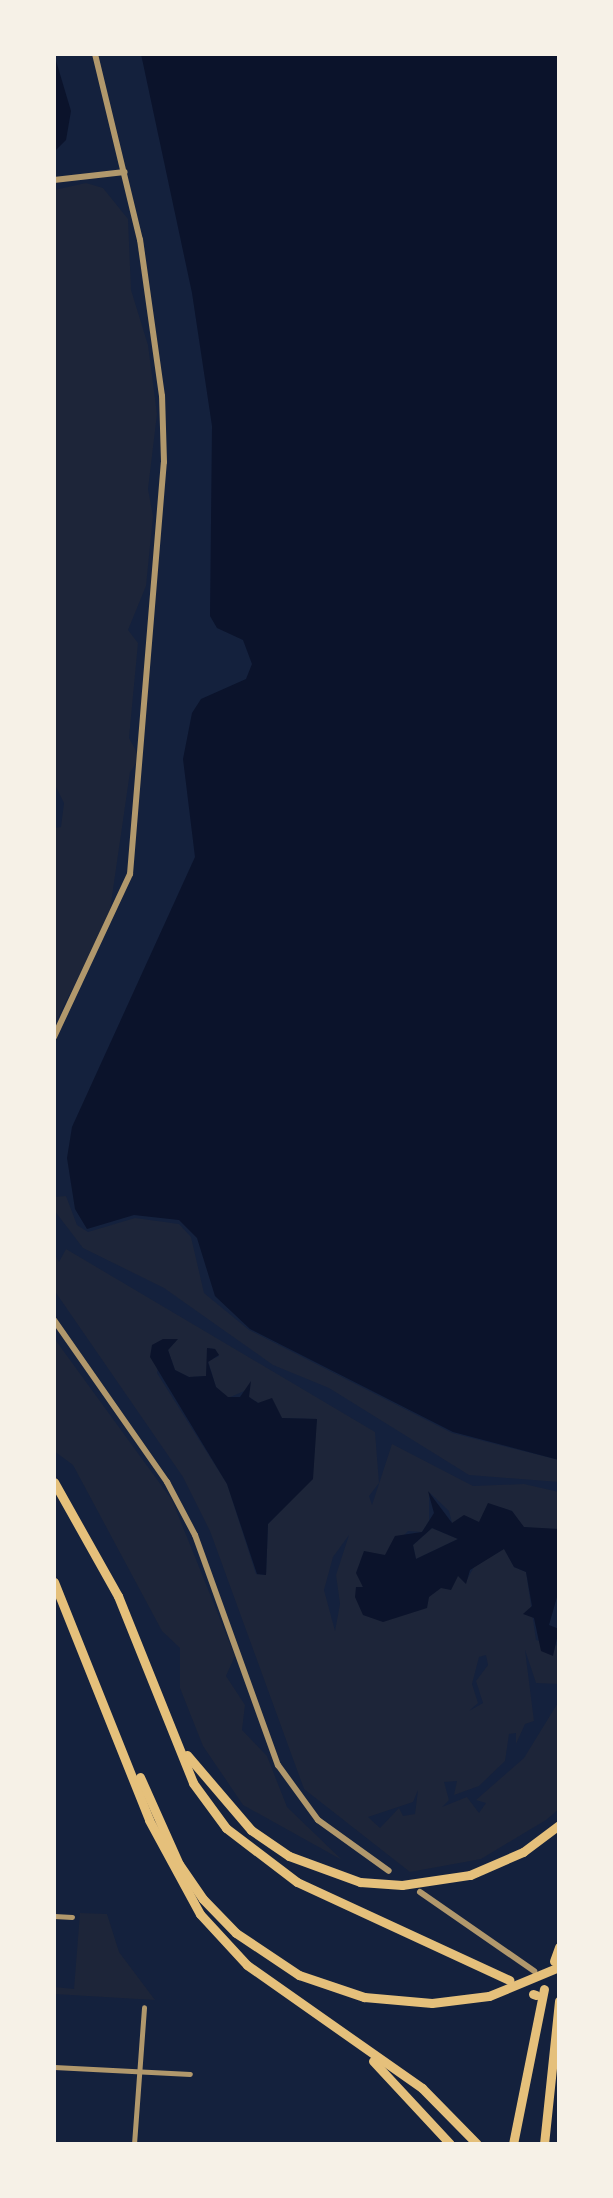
<!DOCTYPE html>
<html>
<head>
<meta charset="utf-8">
<style>
	body { margin:0 }
	#map { position:relative; width:613px; height:2198px; overflow:hidden; background:#14213d; font-family:"Noto Sans",sans-serif }
	div>[style] { position:absolute }
	.green>* { inset:0; background:#1d2539 }
	.water>* { inset:0; background:#0b132b }
	.minor>* { height:5px; margin:-2.5px; padding:0 2.5px; transform-origin:2.5px; border-radius:2.5px; background:#b1986c }
	.tertiary>* { height:6px; margin:-3px; padding:0 3px; transform-origin:3px; border-radius:3px; background:#b1986c }
	.motorway>* { height:9px; margin:-4.5px; padding:0 4.5px; transform-origin:4.5px; border-radius:4.5px; background:#e5c07b }
	span { translate:-50% -50%; white-space:nowrap; text-align:center; line-height:1.15; -webkit-text-stroke:6px #f6f1e7; paint-order:stroke }
	.frame { position:absolute; inset:0; border:56px solid #f6f1e7; pointer-events:none }
</style>
</head>
<body>
<div id="map">
	<div class="green">
		<i style="clip-path:polygon(86px 183px,103px 188px,128px 219px,131px 290px,148px 345px,157px 414px,148px 489px,153px 516px,146px 586px,128px 630px,138px 643px,129px 738px,140px 758px,130px 772px,109px 917px,54px 1025px,54px 828px,61px 827px,64px 803px,54px 783px,54px 190px)"></i>
		<i style="clip-path:polygon(66px 1196px,77px 1225px,88px 1232px,135px 1218px,179px 1224px,191px 1237px,204px 1293px,249px 1330px,452px 1433px,559px 1460px,559px 1482px,469px 1475px,329px 1388px,273px 1365px,164px 1288px,83px 1248px,54px 1210px,54px 1197px)"></i>
		<i style="clip-path:polygon(evenodd,66px 1249px,375px 1432px,379px 1483px,369px 1496px,372px 1505px,392px 1444px,473px 1486px,524px 1484px,559px 1492px,559px 1529px,548px 1530px,523px 1527px,512px 1511px,488px 1504px,479px 1523px,452px 1523px,449px 1511px,429px 1492px,429px 1521px,422px 1532px,408px 1531px,385px 1555px,363px 1583px,362px 1601px,378px 1617px,399px 1616px,458px 1575px,465px 1583px,474px 1567px,504px 1548px,514px 1567px,526px 1572px,536px 1640px,559px 1646px,559px 1684px,536px 1683px,525px 1650px,534px 1721px,525px 1724px,516px 1744px,516px 1733px,509px 1734px,505px 1761px,479px 1786px,454px 1795px,457px 1781px,444px 1782px,449px 1800px,442px 1807px,467px 1797px,479px 1813px,486px 1803px,476px 1800px,524px 1758px,559px 1701px,559px 1809px,546px 1820px,481px 1859px,410px 1872px,304px 1789px,210px 1531px,183px 1477px,54px 1290px,54px 1253px,59px 1262px,66px 1249px,163px 1339px,177px 1339px,168px 1350px,175px 1370px,189px 1377px,207px 1376px,207px 1348px,215px 1349px,219px 1356px,208px 1361px,216px 1387px,228px 1398px,249px 1389px,249px 1397px,282px 1418px,317px 1419px,305px 1486px,268px 1524px,266px 1575px,256px 1574px,227px 1484px,157px 1373px,163px 1339px,66px 1249px,349px 1535px,336px 1575px,340px 1604px,335px 1631px,324px 1590px,333px 1557px,349px 1535px,66px 1249px,486px 1655px,488px 1665px,476px 1681px,483px 1703px,469px 1711px,478px 1703px,472px 1684px,479px 1657px,486px 1655px,66px 1249px,418px 1790px,415px 1814px,403px 1816px,399px 1808px,380px 1828px,368px 1817px,413px 1802px,418px 1790px)"></i>
		<i style="clip-path:polygon(54px 1338px,172px 1500px,235px 1656px,226px 1676px,245px 1705px,242px 1730px,267px 1756px,287px 1807px,342px 1860px,243px 1805px,203px 1746px,180px 1688px,180px 1648px,162px 1631px,73px 1465px,54px 1451px)"></i>
		<i style="clip-path:polygon(432px 1528px,458px 1539px,416px 1559px,413px 1545px)"></i>
		<i style="clip-path:polygon(80px 1913px,107px 1914px,119px 1952px,155px 2000px,54px 1994px,54px 1987px,74px 1989px)"></i>
	</div>
	<div class="water">
		<i style="clip-path:polygon(54px 54px,71px 111px,66px 140px,54px 152px)"></i>
		<i style="clip-path:polygon(141px 54px,559px 54px,559px 1460px,453px 1432px,250px 1329px,215px 1296px,197px 1238px,179px 1220px,134px 1215px,87px 1229px,75px 1209px,67px 1158px,72px 1127px,195px 857px,183px 759px,192px 713px,201px 699px,246px 679px,252px 664px,243px 640px,217px 628px,210px 616px,212px 426px,192px 293px)"></i>
		<i style="clip-path:polygon(163px 1339px,178px 1339px,168px 1350px,175px 1370px,189px 1377px,206px 1376px,207px 1348px,215px 1349px,219px 1355px,208px 1362px,216px 1387px,228px 1397px,240px 1397px,251px 1381px,249px 1397px,258px 1403px,272px 1398px,282px 1418px,317px 1419px,313px 1479px,268px 1524px,266px 1575px,257px 1574px,227px 1484px,150px 1357px,152px 1345px)"></i>
		<i style="clip-path:polygon(evenodd,428px 1491px,452px 1523px,464px 1515px,479px 1522px,488px 1503px,512px 1511px,524px 1527px,559px 1529px,559px 1590px,549px 1625px,559px 1629px,553px 1656px,541px 1651px,534px 1618px,523px 1614px,532px 1606px,526px 1572px,514px 1567px,504px 1549px,470px 1570px,466px 1584px,458px 1576px,451px 1590px,441px 1588px,429px 1597px,427px 1608px,383px 1622px,363px 1615px,355px 1597px,356px 1587px,363px 1587px,356px 1573px,364px 1551px,385px 1555px,395px 1536px,422px 1532px,434px 1513px,428px 1491px,432px 1528px,458px 1539px,416px 1559px,413px 1545px,432px 1528px)"></i>
	</div>
	<div class="minor">
		<i style="left:54px;top:1916px;width:18px;rotate:3deg"></i>
		<i style="left:54px;top:2067px;width:136px;rotate:2.9deg"></i>
		<i style="left:134px;top:2144px;width:137px;rotate:-85.8deg"></i>
	</div>
	<div class="tertiary">
		<i style="left:54px;top:180px;width:71px;rotate:-6.4deg"></i>
		<i style="left:54px;top:1037px;width:180px;rotate:-65deg"></i>
		<i style="left:130px;top:874px;width:413px;rotate:-85.3deg"></i>
		<i style="left:164px;top:462px;width:66px;rotate:-91.7deg"></i>
		<i style="left:162px;top:396px;width:158px;rotate:-98deg"></i>
		<i style="left:140px;top:240px;width:191px;rotate:-103.6deg"></i>
		<i style="left:54px;top:1320px;width:198px;rotate:55.1deg"></i>
		<i style="left:167px;top:1482px;width:60px;rotate:62.2deg"></i>
		<i style="left:195px;top:1535px;width:245px;rotate:70.2deg"></i>
		<i style="left:278px;top:1765px;width:68px;rotate:54deg"></i>
		<i style="left:318px;top:1820px;width:87px;rotate:35.7deg"></i>
		<i style="left:420px;top:1892px;width:139px;rotate:34.7deg"></i>
	</div>
	<div class="motorway">
		<i style="left:54px;top:1482px;width:131px;rotate:60.7deg"></i>
		<i style="left:118px;top:1596px;width:201px;rotate:68.1deg"></i>
		<i style="left:193px;top:1783px;width:56px;rotate:53.7deg"></i>
		<i style="left:226px;top:1828px;width:89px;rotate:37.3deg"></i>
		<i style="left:297px;top:1882px;width:234px;rotate:24.8deg"></i>
		<i style="left:54px;top:1582px;width:256px;rotate:68.2deg"></i>
		<i style="left:149px;top:1820px;width:107px;rotate:61.5deg"></i>
		<i style="left:200px;top:1914px;width:69px;rotate:47.3deg"></i>
		<i style="left:247px;top:1965px;width:214px;rotate:35.1deg"></i>
		<i style="left:422px;top:2088px;width:78px;rotate:45.5deg"></i>
		<i style="left:187px;top:1755px;width:99px;rotate:49.5deg"></i>
		<i style="left:251px;top:1830px;width:46px;rotate:34.4deg"></i>
		<i style="left:289px;top:1856px;width:76px;rotate:20.1deg"></i>
		<i style="left:360px;top:1882px;width:42px;rotate:4.1deg"></i>
		<i style="left:402px;top:1885px;width:69px;rotate:-8.4deg"></i>
		<i style="left:470px;top:1875px;width:58px;rotate:-23.5deg"></i>
		<i style="left:523px;top:1852px;width:45px;rotate:-36.9deg"></i>
		<i style="left:140px;top:1777px;width:95px;rotate:65.9deg"></i>
		<i style="left:179px;top:1864px;width:42px;rotate:55.6deg"></i>
		<i style="left:203px;top:1899px;width:47px;rotate:45.9deg"></i>
		<i style="left:236px;top:1933px;width:76px;rotate:33.7deg"></i>
		<i style="left:299px;top:1975px;width:69px;rotate:18.7deg"></i>
		<i style="left:364px;top:1997px;width:68px;rotate:5deg"></i>
		<i style="left:432px;top:2003px;width:57px;rotate:-7deg"></i>
		<i style="left:489px;top:1996px;width:76px;rotate:-22.5deg"></i>
		<i style="left:554px;top:1961px;width:15px;rotate:-70deg"></i>
		<i style="left:533px;top:1994px;width:3px;rotate:18deg"></i>
		<i style="left:373px;top:2061px;width:113px;rotate:47.1deg"></i>
		<i style="left:513px;top:2144px;width:158px;rotate:-78.7deg"></i>
		<i style="left:544px;top:2144px;width:144px;rotate:-84deg"></i>
	</div>
	<div class="frame"></div>
</div>
</body>
</html>
